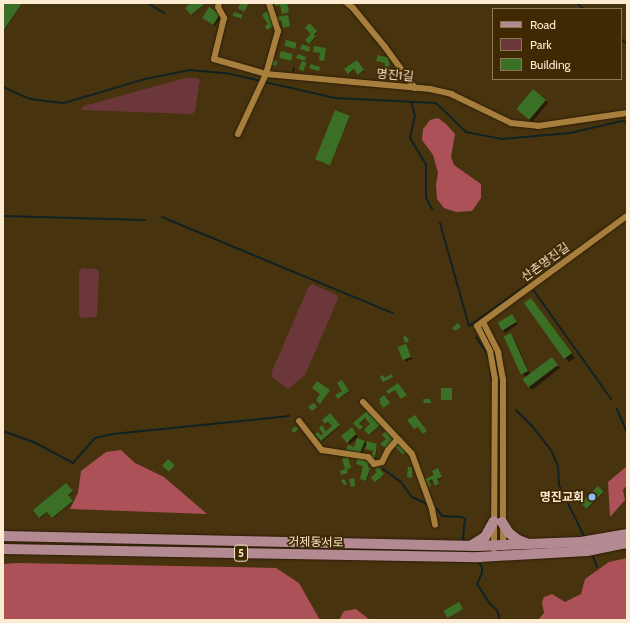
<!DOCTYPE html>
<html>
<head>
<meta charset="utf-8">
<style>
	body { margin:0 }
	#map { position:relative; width:630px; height:623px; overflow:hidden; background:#48330f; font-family:Cabin,"Noto Sans KR",sans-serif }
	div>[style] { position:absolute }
	.green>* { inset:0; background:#6c373a }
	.forest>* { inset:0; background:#ab5157 }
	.shadow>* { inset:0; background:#0007; transform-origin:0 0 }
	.stream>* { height:2px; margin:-1px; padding:0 1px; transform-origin:1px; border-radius:1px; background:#112223 }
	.building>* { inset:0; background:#3c6f26; transform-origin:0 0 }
	.roads { filter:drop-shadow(0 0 1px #291c07) drop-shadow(0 0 1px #291c07) }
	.minor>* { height:6px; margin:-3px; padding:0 3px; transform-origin:3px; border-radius:3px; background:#a77e3b }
	.primary>* { height:10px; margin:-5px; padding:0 5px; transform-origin:5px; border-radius:5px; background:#b48a92 }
	.dots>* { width:11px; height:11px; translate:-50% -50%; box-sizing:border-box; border:2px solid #3e2903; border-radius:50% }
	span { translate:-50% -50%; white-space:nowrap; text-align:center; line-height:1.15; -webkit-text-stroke:3.5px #3e2903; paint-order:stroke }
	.shield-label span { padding:1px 3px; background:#3e2903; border:1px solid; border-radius:3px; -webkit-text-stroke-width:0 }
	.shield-label { font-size:11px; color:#fdebd1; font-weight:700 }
	.street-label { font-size:12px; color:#fdebd1 }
	.poi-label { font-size:12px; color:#fdebd1; font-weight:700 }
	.right { translate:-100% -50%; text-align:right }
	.frame { position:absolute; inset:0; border:4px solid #fdebd1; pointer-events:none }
	.legend { position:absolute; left:492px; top:8px; width:130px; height:72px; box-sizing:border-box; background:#3e2903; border:1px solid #8a7755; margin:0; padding:5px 7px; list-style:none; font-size:12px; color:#fdebd1 }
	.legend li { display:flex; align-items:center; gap:8px; height:20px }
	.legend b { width:20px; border:1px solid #8a7755 }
</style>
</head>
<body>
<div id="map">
	<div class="green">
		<i style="clip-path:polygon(185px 78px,197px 78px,200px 80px,195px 111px,192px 114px,81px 110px,84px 106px)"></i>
		<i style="clip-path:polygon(82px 268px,96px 269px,99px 271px,97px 315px,95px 317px,81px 318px,79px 314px,79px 271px)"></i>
		<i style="clip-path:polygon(312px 284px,337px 295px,338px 299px,305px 375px,288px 389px,272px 377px,272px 371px,308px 288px)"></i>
	</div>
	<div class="forest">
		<i style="clip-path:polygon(438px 118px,446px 124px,455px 134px,451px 157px,454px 165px,481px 184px,481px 198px,472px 211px,456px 212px,444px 208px,437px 199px,436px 185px,438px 173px,433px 155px,422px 140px,423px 129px,430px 120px)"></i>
		<i style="clip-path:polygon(121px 450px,135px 463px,164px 477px,207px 514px,70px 509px,78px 493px,81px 471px,106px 452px)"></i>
		<i style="clip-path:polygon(627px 466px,627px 485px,623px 490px,625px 500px,610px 517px,608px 482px)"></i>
		<i style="clip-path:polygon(627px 558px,627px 620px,538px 620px,544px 613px,542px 602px,544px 597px,552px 594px,565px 602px,581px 594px,585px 579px,609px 562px)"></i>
		<i style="clip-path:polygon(18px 563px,276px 568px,299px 583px,320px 620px,3px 620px,3px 564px)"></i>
		<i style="clip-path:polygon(356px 609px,370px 620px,339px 620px,344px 611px)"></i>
	</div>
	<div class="shadow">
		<i style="clip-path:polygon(3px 3px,22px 3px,5px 30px,3px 28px)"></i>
		<i style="clip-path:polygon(192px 3px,207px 3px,192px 15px,186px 8px)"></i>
		<i style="clip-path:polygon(219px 15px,221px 17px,215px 26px,205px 20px)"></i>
		<i style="clip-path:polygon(309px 25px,317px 33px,314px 36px,316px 38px,310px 43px,307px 40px,313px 34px)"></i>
		<i style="clip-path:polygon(357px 61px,364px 71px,359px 75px,355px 69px,349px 74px,346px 69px)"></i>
		<i style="clip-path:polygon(293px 67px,295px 68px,294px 72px,292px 71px)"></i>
		<i style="clip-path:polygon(545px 100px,548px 103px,532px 122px,521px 112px)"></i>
		<i style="left:336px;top:112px;width:15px;height:51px;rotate:23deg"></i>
		<i style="clip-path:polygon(531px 299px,575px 358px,569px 362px,565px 358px)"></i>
		<i style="clip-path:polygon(514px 317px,518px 324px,505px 333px,498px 324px)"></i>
		<i style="clip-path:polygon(511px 335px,514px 338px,530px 374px,525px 377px,505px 337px)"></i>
		<i style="clip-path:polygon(406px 346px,412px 359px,406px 362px,399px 348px)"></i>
		<i style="clip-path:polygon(555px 362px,560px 368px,532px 390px,529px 387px)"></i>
		<i style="clip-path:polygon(342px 381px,349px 392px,339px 399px,337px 395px,343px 391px)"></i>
		<i style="clip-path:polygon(367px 412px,380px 426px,370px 435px,365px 430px,372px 424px,366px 418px,359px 425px,363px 429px,361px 430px,355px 423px)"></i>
		<i style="clip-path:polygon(330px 414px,340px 426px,323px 441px,317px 434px,321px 437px,333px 426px,329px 422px,326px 424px,323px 420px)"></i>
		<i style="clip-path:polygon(353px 430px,358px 437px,350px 444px,343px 436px)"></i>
		<i style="clip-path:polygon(364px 441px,367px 444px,377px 446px,376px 459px,373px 458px,374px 452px,364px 447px,362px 454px,347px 450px,354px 449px)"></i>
		<i style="clip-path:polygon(369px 462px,368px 468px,370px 469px,367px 481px,361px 479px,364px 466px)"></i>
		<i style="clip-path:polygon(439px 470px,442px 478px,437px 480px,439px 485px,437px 486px,433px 480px,429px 482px,430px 487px,427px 479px,435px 476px)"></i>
		<i style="clip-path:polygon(66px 484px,73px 492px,68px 496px,73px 502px,53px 518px,48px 512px,41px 518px,34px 510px)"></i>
		<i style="left:598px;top:487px;width:8px;height:23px;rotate:45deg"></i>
	</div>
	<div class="stream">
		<i style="left:148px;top:3px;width:19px;rotate:32deg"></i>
		<i style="left:577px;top:3px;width:9px;rotate:41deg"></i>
		<i style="left:621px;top:39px;width:8px;rotate:40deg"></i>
		<i style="left:3px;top:87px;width:30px;rotate:24deg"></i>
		<i style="left:30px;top:99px;width:34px;rotate:7deg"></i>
		<i style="left:64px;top:103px;width:84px;rotate:-16.5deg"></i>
		<i style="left:145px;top:79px;width:46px;rotate:-11.3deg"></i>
		<i style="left:190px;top:70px;width:36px;rotate:5deg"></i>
		<i style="left:226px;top:73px;width:112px;rotate:12.9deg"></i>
		<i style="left:335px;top:98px;width:101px;rotate:2.8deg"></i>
		<i style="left:436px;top:103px;width:42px;rotate:44deg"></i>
		<i style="left:466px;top:132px;width:36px;rotate:11deg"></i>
		<i style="left:501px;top:139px;width:69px;rotate:-5deg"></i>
		<i style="left:570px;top:133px;width:53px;rotate:-13deg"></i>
		<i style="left:622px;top:121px;width:5px;rotate:11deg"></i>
		<i style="left:411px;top:102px;width:14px;rotate:73deg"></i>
		<i style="left:415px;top:115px;width:24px;rotate:102deg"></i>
		<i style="left:410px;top:138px;width:31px;rotate:59deg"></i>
		<i style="left:426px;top:165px;width:33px;rotate:90deg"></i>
		<i style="left:426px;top:198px;width:13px;rotate:61deg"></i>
		<i style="left:3px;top:216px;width:142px;rotate:1.6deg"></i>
		<i style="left:162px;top:217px;width:250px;rotate:22.6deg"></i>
		<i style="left:440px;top:223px;width:107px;rotate:74.3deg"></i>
		<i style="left:469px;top:326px;width:72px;rotate:-35.4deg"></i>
		<i style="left:534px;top:291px;width:133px;rotate:54.5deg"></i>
		<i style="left:476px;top:337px;width:22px;rotate:56deg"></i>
		<i style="left:490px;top:369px;width:13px;rotate:81deg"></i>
		<i style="left:617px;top:409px;width:25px;rotate:67deg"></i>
		<i style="left:516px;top:410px;width:23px;rotate:45deg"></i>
		<i style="left:532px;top:426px;width:33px;rotate:52deg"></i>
		<i style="left:552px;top:452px;width:15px;rotate:67deg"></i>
		<i style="left:558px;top:466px;width:19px;rotate:87deg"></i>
		<i style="left:559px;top:485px;width:59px;rotate:63.9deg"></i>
		<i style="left:3px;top:431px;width:33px;rotate:20deg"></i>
		<i style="left:34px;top:442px;width:44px;rotate:28.3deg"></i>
		<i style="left:73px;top:463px;width:33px;rotate:-49deg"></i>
		<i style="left:95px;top:438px;width:18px;rotate:-13deg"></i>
		<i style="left:113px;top:434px;width:177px;rotate:-5.8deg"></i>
		<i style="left:383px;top:469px;width:22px;rotate:36deg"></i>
		<i style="left:401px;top:482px;width:19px;rotate:54deg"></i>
		<i style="left:412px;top:497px;width:19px;rotate:25deg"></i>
		<i style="left:433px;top:507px;width:4px;rotate:27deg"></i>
		<i style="left:437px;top:509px;width:9px;rotate:54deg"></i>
		<i style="left:442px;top:516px;width:20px;rotate:3deg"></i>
		<i style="left:462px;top:517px;width:4px;rotate:34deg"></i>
		<i style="left:465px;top:519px;width:19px;rotate:96deg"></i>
		<i style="left:463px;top:538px;width:4px;rotate:63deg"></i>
		<i style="left:592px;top:554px;width:14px;rotate:69deg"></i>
		<i style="left:478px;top:562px;width:6px;rotate:51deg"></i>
		<i style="left:482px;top:567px;width:6px;rotate:90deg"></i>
		<i style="left:482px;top:573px;width:12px;rotate:114deg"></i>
		<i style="left:477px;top:584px;width:24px;rotate:57deg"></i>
		<i style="left:490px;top:604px;width:9px;rotate:41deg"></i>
		<i style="left:497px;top:610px;width:10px;rotate:73deg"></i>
	</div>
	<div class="building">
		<i style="clip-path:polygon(3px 3px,22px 3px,4px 30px,3px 29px)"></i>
		<i style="clip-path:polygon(191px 3px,206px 3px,191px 15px,185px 8px)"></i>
		<i style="clip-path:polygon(241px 3px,249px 3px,244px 12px,238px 8px)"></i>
		<i style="clip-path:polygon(274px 3px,287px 3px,289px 12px,282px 14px,280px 5px,275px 6px)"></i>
		<i style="left:209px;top:7px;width:13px;height:13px;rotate:32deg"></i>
		<i style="clip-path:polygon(267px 11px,273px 21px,273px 26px,267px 30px,265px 26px,268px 24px,262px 15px)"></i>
		<i style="left:234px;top:12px;width:9px;height:4px;rotate:18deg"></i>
		<i style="clip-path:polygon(288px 15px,290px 26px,283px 28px,281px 20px,278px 21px,277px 17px)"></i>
		<i style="clip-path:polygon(309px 23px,317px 31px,314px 35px,316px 36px,309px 44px,305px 40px,311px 34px,305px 28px)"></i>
		<i style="left:286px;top:40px;width:11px;height:6px;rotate:15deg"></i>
		<i style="left:302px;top:44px;width:9px;height:5px;rotate:21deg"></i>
		<i style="clip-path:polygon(314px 46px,326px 48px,324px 61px,319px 60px,320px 53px,313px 52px)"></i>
		<i style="left:281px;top:51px;width:12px;height:7px;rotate:14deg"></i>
		<i style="clip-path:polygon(298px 54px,306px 57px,305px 61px,296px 58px)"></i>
		<i style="clip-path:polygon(378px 55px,389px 58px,388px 61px,390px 62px,388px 70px,384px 69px,385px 63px,376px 61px)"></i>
		<i style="clip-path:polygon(273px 60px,277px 61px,276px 66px,271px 65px)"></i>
		<i style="clip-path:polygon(357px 60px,364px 70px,358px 75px,354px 69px,348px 74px,344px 69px)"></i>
		<i style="left:302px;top:61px;width:5px;height:9px;rotate:22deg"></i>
		<i style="clip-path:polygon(311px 64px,320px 67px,319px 71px,309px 68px)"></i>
		<i style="left:533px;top:89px;width:17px;height:26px;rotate:40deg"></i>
		<i style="left:335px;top:110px;width:16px;height:53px;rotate:22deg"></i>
		<i style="clip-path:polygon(531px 298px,572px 353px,564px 359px,524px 303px)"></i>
		<i style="left:512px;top:314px;width:9px;height:17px;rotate:58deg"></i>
		<i style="clip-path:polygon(458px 323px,461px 327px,455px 331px,452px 328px)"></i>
		<i style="left:511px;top:333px;width:42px;height:8px;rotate:66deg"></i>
		<i style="clip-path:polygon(406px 336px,409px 341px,405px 343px,403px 337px)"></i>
		<i style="left:406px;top:344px;width:14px;height:9px;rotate:69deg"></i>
		<i style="left:552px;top:357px;width:10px;height:37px;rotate:53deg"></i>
		<i style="clip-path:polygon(391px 374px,393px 377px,383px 382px,380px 377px,383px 375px,385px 378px)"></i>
		<i style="clip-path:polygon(342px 380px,349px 391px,338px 399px,335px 395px,342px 391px,337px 383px)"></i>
		<i style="clip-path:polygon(317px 381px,330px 390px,320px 404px,316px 400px,320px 394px,312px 388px)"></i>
		<i style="clip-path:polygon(398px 383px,407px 395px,401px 399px,395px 390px,388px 394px,386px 391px)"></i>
		<i style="left:441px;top:388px;width:11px;height:12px"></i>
		<i style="clip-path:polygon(384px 395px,390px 403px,383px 408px,379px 402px,381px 401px,379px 399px)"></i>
		<i style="clip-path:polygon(423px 399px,430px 399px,431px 403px,424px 403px)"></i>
		<i style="clip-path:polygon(314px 403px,317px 407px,312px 411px,308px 407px)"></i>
		<i style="clip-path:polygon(367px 411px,380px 425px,369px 435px,364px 430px,370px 424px,365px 418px,359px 424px,363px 427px,360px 430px,353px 423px)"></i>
		<i style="clip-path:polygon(330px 413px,340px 425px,321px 441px,315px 434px,318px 432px,321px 435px,323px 434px,319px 428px,322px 425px,326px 431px,332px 426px,328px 422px,325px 424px,322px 420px)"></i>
		<i style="clip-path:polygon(415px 415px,427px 431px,423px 434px,418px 427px,414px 429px,407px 420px)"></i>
		<i style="clip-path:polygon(296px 426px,298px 429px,294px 433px,291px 430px)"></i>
		<i style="clip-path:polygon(352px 427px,356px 434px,347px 443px,341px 436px)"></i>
		<i style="clip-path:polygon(386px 431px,394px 440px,385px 448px,380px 444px,386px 439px,382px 435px)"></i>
		<i style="clip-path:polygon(357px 438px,365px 441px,360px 453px,346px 450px,348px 445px,354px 447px)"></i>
		<i style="clip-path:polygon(367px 441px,377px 444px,375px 459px,371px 457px,373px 451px,365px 449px)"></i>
		<i style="left:398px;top:444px;width:11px;height:4px;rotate:45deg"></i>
		<i style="clip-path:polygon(348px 457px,351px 468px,347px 469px,348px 473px,341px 475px,340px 471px,345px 469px,342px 459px)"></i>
		<i style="clip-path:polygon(358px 458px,369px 462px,368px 467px,370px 468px,366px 481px,360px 479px,363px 466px,356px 464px)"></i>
		<i style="left:168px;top:459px;width:9px;height:9px;rotate:41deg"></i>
		<i style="clip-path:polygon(378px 467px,384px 474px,375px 482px,371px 478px,377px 472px,375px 470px)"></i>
		<i style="clip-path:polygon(408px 467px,412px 467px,412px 478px,407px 477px)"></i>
		<i style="clip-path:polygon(438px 468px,442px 477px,437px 479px,439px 484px,435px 486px,432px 479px,429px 481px,431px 486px,429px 487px,425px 479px,434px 475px,432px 471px)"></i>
		<i style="clip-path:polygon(354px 478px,355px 486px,351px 487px,349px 479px)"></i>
		<i style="clip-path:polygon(344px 479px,347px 484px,344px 485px,341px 480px)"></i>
		<i style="clip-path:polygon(66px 483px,73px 491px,68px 495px,73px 501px,52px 518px,47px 512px,39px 518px,33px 510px)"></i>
		<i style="left:598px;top:486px;width:8px;height:24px;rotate:45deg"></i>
		<i style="left:459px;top:602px;width:8px;height:18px;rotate:60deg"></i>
	</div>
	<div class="roads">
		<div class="minor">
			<i style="left:219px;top:3px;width:4px;rotate:104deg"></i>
			<i style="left:218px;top:7px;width:13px;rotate:61deg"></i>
			<i style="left:224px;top:18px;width:42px;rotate:103.7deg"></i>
			<i style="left:214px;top:59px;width:54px;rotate:16.1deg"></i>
			<i style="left:266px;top:74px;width:165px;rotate:5.2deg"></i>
			<i style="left:430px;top:89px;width:22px;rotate:13deg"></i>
			<i style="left:451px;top:94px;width:67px;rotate:25.8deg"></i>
			<i style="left:511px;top:123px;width:27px;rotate:6deg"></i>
			<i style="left:538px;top:126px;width:90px;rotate:-8.3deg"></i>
			<i style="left:347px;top:3px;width:8px;rotate:40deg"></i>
			<i style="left:353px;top:8px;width:50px;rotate:50.6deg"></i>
			<i style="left:385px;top:47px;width:51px;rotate:53.8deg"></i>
			<i style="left:238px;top:134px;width:66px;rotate:-65deg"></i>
			<i style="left:266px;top:74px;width:45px;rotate:-74.4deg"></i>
			<i style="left:278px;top:31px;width:29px;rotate:-108deg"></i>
			<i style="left:483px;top:322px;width:34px;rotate:63deg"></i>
			<i style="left:498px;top:352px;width:27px;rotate:80deg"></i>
			<i style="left:503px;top:379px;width:167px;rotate:90deg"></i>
			<i style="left:363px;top:402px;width:71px;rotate:46.7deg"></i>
			<i style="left:412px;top:454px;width:59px;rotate:70deg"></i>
			<i style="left:432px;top:509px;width:16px;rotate:79deg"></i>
			<i style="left:299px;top:421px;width:37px;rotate:52deg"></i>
			<i style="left:322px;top:450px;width:47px;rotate:8.7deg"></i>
			<i style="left:368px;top:457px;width:9px;rotate:49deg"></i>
			<i style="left:374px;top:464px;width:8px;rotate:-14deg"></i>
			<i style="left:382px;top:462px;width:13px;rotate:-63deg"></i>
			<i style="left:388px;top:450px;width:13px;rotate:-48deg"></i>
			<i style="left:494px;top:549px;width:170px;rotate:-89.7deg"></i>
			<i style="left:495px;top:379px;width:28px;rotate:-100deg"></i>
			<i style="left:490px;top:351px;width:28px;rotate:-117deg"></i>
			<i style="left:477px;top:326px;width:186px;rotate:-36.3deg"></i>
		</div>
		<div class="primary">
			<i style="left:502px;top:522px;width:13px;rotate:58deg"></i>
			<i style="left:509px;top:533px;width:11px;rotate:38deg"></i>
			<i style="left:518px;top:540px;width:9px;rotate:21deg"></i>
			<i style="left:3px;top:536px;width:474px;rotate:1.2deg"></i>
			<i style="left:477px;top:546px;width:104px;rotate:-2.2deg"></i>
			<i style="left:581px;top:542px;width:47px;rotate:-9.9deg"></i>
			<i style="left:472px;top:545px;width:15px;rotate:-32deg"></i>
			<i style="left:485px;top:537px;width:18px;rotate:-61deg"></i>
			<i style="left:3px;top:549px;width:476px;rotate:1deg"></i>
			<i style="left:479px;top:557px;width:108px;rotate:-3.2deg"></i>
			<i style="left:587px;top:551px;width:41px;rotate:-11.3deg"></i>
		</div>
	</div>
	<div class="dots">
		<i style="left:592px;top:497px;background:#8bb9fc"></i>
	</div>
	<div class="shield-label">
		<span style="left:241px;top:553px">5</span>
	</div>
	<div class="street-label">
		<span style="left:395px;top:75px;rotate:5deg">명진1길</span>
		<span style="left:545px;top:262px;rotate:-36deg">산촌명진길</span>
		<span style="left:316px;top:542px;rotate:1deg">거제동서로</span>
	</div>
	<div class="poi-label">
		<span class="right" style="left:584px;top:497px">명진교회</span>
	</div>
	<div class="frame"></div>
	<ul class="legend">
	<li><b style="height:5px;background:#b48a92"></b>Road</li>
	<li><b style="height:11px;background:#6c373a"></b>Park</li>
	<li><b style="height:11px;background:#3c6f26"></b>Building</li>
	</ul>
</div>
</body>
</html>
